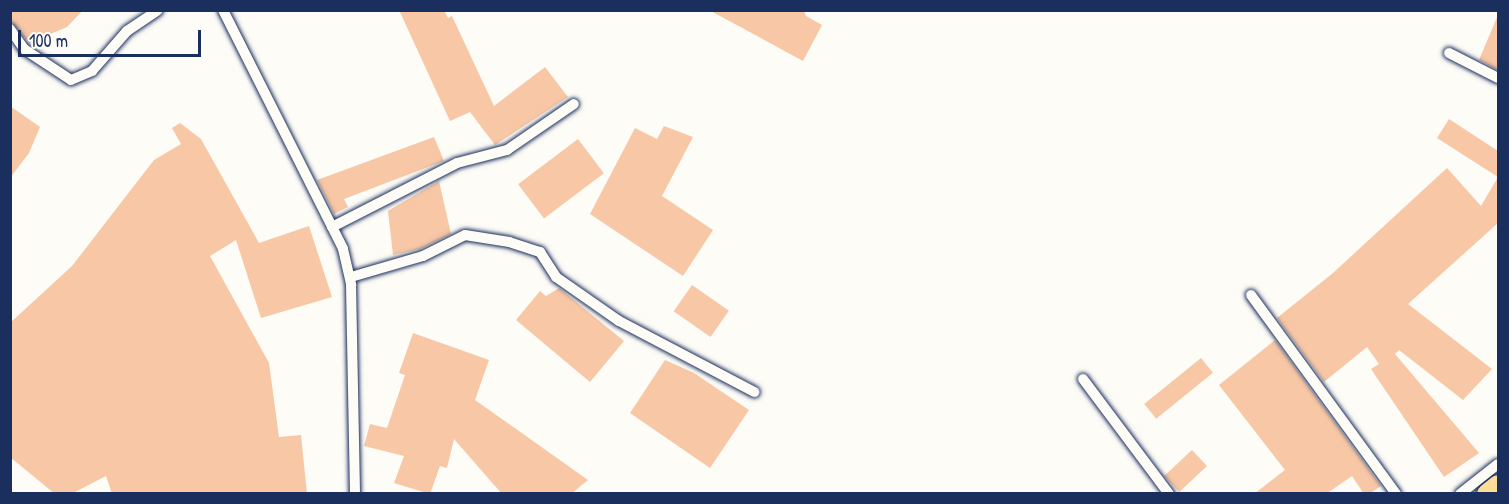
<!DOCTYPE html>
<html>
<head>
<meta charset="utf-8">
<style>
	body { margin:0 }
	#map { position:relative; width:1509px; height:504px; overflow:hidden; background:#fdfcf7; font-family:"Patrick Hand",sans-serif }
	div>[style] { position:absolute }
	.building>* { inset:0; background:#f7c7a6; transform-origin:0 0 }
	.roads { filter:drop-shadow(0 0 2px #1b2f5e) drop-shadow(0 0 2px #1b2f5e) }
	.street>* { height:10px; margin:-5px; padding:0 5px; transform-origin:5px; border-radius:5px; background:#fdfcf7 }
	.highway>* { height:20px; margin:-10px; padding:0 10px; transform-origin:10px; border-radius:10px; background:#fedd96 }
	span { translate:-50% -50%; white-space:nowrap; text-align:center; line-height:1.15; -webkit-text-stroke:5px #fdfcf7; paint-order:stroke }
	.frame { position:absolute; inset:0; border:12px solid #1b2f5e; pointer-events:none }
	.scale { position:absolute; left:18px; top:30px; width:183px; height:27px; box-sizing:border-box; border:3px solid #1b2f5e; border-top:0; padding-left:8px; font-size:18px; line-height:21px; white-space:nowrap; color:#1b2f5e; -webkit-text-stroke:4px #fdfcf7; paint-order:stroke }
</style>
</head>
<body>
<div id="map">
	<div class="building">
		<i style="clip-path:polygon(10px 10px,83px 10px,67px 27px,29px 43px,10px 20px)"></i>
		<i style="clip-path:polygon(399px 10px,444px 10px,448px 18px,452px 16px,494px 106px,545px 67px,568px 97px,495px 145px,470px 112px,450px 121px)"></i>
		<i style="clip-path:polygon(709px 10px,804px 10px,806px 16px,822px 25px,803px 61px)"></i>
		<i style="clip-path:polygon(1498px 15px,1498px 70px,1479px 60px)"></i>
		<i style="clip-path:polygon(10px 106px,40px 127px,29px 153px,10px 178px)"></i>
		<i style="clip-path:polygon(1449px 119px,1498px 151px,1498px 223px,1408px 304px,1492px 369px,1463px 400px,1399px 350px,1395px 354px,1479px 453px,1444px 477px,1371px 369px,1379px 364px,1367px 347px,1324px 382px,1277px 318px,1333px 273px,1447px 168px,1481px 206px,1498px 177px,1437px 138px)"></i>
		<i style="clip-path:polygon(180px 123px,201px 139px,259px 243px,309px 226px,332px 297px,261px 318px,236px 240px,210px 256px,269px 363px,279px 437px,301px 435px,307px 494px,112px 494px,106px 476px,71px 494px,55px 494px,10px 457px,10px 323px,72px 266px,154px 160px,181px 144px,172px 128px)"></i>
		<i style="clip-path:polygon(664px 126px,693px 137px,662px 196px,713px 230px,683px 276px,590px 214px,635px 128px,657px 139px)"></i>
		<i style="clip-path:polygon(434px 137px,444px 161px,344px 199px,348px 207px,334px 214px,317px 180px)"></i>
		<i style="left:578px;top:139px;width:43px;height:75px;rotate:53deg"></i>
		<i style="clip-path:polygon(439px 181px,451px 234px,420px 249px,393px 255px,388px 211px)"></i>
		<i style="left:692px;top:285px;width:45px;height:32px;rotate:35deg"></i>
		<i style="clip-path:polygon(559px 288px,624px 341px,590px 382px,516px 320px,540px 291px,546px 296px)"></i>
		<i style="clip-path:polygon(413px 333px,489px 360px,475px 400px,588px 480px,571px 494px,502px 494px,454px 439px,447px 468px,440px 466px,430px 494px,394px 483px,404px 456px,364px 446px,370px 424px,387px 428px,405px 375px,399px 373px)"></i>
		<i style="clip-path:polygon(1275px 340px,1381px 486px,1369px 494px,1364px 494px,1352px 476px,1326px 494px,1254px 494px,1285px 470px,1219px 385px)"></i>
		<i style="left:1201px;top:358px;width:19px;height:73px;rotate:51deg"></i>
		<i style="clip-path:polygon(665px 360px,694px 373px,749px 410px,710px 468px,630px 413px)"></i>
		<i style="left:1192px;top:450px;width:22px;height:38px;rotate:47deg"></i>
	</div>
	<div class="roads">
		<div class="street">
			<i style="left:223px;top:10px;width:267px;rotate:63.3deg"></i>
			<i style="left:343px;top:249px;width:37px;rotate:77deg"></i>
			<i style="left:351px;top:285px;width:209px;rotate:88.9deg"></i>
			<i style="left:10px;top:29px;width:24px;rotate:55deg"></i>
			<i style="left:24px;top:49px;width:56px;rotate:33.4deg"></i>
			<i style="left:71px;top:80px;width:23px;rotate:-23deg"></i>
			<i style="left:92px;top:71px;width:53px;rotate:-48.8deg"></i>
			<i style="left:127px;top:31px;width:37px;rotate:-34deg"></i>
			<i style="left:1449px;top:53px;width:55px;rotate:27deg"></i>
			<i style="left:332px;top:227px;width:140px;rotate:-27.1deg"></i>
			<i style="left:457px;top:163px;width:52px;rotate:-14.6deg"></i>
			<i style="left:507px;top:150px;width:81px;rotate:-34.5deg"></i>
			<i style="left:351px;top:277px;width:75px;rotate:-16.3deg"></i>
			<i style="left:423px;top:256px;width:47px;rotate:-26.6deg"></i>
			<i style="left:465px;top:235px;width:45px;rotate:9deg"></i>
			<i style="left:509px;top:242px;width:33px;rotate:18deg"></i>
			<i style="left:540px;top:252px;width:30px;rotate:57deg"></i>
			<i style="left:556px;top:277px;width:77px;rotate:34.9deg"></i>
			<i style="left:619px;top:321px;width:153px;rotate:27.7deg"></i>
			<i style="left:1251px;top:295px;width:246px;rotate:53.9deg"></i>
			<i style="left:1083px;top:379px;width:144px;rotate:53.2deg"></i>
			<i style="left:1460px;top:494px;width:48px;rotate:-38.3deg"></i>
		</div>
		<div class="highway">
			<i style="left:1487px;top:494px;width:14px;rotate:-39deg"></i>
		</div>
	</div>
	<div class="frame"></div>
	<div class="scale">100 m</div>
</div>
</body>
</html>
